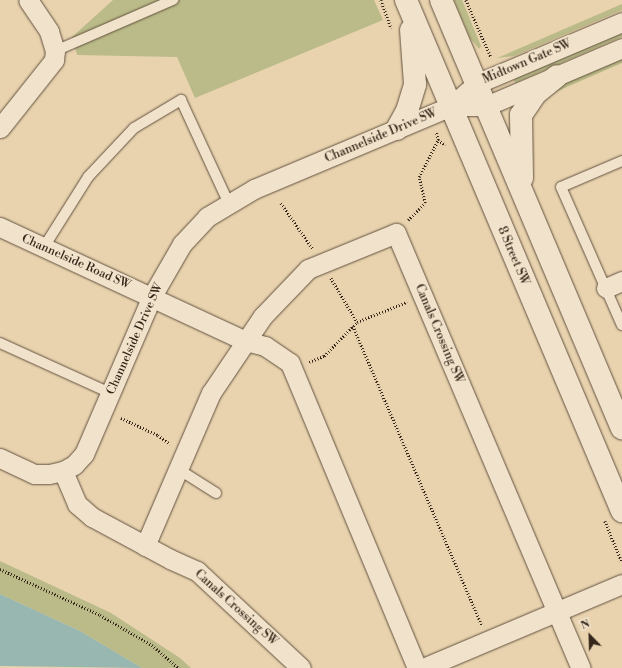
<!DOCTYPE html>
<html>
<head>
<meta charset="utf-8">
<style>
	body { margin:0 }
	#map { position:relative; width:622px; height:668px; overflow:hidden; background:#e9d3af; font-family:"Libre Bodoni",serif }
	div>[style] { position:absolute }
	.green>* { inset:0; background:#babb88 }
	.water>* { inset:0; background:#98b7b0 }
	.path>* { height:2.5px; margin-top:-1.25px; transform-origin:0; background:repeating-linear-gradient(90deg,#352619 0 1px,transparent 0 3px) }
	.roads { filter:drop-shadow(0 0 1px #62513e) drop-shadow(0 0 1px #62513e) }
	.service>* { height:10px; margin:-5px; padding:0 5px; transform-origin:5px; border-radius:5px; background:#f1e2cb }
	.minor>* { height:19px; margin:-9.5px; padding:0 9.5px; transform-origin:9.5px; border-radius:9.5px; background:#f1e2cb }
	.secondary>* { height:22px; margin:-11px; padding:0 11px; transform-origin:11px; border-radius:11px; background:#f1e2cb }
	span { translate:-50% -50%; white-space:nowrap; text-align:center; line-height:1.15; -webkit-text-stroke:4px #f1e2cb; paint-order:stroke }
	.street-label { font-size:12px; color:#352619 }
	.north { position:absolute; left:570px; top:616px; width:40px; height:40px; -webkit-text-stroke:3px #f1e2cb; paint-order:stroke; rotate:337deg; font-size:11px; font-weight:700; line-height:16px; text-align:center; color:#352619 }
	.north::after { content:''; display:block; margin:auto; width:14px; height:18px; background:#352619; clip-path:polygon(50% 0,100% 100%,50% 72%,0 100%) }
</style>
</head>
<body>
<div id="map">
	<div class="green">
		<i style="clip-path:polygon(113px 0,374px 0,383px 20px,195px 98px,177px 57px,77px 55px,72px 37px)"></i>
		<i style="clip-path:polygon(454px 0,462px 0,481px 46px,479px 49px,470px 38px)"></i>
		<i style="clip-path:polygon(622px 4px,622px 10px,514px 56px,497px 58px)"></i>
		<i style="clip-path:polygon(622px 31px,622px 37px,515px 83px,513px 77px)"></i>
		<i style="clip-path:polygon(622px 57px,622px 63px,544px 97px,555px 87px)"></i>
		<i style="clip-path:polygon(0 561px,111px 613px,180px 658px,191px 668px,142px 668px,80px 631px,0 594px)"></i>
	</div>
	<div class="water">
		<i style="clip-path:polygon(0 594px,80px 631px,142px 668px,0 666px)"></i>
	</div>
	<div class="path">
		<i style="left:381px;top:0;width:30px;rotate:70deg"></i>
		<i style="left:466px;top:0;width:62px;rotate:66.3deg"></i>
		<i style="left:438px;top:140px;width:9px;rotate:32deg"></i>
		<i style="left:281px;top:203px;width:56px;rotate:55.2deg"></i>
		<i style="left:408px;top:220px;width:24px;rotate:-45deg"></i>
		<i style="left:425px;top:203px;width:27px;rotate:-103deg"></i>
		<i style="left:419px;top:177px;width:42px;rotate:-62.8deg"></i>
		<i style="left:438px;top:140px;width:8px;rotate:-104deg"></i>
		<i style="left:331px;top:278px;width:51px;rotate:59.4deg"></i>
		<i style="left:357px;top:322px;width:54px;rotate:-21.8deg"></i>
		<i style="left:353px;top:326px;width:326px;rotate:66.7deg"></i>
		<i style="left:309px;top:362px;width:16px;rotate:-22deg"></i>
		<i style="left:324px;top:356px;width:47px;rotate:-45.9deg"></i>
		<i style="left:121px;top:418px;width:41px;rotate:24.7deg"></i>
		<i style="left:158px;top:435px;width:15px;rotate:37deg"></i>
		<i style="left:605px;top:521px;width:44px;rotate:67.5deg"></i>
		<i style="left:0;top:569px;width:110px;rotate:24.7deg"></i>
		<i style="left:100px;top:615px;width:60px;rotate:30deg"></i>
		<i style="left:152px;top:645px;width:35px;rotate:41deg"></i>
	</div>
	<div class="roads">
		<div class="service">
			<i style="left:55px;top:51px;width:129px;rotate:-23.4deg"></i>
			<i style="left:622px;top:161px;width:66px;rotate:156.9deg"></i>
			<i style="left:561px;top:187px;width:151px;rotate:66.2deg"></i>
			<i style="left:44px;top:247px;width:83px;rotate:-57.8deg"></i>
			<i style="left:88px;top:177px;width:67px;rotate:-46.8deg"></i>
			<i style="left:134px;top:128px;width:55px;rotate:-30.8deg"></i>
			<i style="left:181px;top:100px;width:115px;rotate:65.2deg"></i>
			<i style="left:0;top:343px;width:121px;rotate:24.4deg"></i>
			<i style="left:178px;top:469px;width:45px;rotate:32.3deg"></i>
		</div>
		<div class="minor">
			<i style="left:451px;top:106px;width:35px"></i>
			<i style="left:486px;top:106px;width:148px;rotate:-23.1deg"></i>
			<i style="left:0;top:128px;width:87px;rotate:-51.5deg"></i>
			<i style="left:54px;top:60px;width:9px;rotate:-84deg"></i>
			<i style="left:55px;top:51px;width:21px;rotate:-107deg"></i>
			<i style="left:49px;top:31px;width:37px;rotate:-124deg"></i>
			<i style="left:0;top:227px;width:271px;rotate:24.9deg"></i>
			<i style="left:246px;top:341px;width:30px;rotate:-56deg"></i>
			<i style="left:263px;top:316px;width:65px;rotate:-46.2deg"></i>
			<i style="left:308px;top:269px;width:95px;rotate:-22.2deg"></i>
			<i style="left:396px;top:233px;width:473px;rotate:67deg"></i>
			<i style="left:606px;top:288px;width:17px;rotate:-24deg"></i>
			<i style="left:0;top:458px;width:38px;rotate:25deg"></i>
			<i style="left:35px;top:474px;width:14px"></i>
			<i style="left:49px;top:474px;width:14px;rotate:-12deg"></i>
			<i style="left:63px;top:471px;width:13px;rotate:-29deg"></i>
			<i style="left:74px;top:465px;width:15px;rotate:-48deg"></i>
			<i style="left:84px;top:454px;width:172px;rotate:-66.7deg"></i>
			<i style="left:152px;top:296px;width:60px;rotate:-60deg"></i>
			<i style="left:182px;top:244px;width:37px;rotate:-47deg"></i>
			<i style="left:207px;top:217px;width:55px;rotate:-30.8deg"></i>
			<i style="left:254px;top:189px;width:214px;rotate:-22.8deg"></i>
			<i style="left:451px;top:106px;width:33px;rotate:-41deg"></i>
			<i style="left:476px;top:84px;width:159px;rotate:-23deg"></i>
			<i style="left:63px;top:471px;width:36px;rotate:67deg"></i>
			<i style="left:77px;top:504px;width:20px;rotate:41deg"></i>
			<i style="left:92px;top:517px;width:89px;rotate:28.3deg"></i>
			<i style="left:170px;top:559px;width:30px;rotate:24deg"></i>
			<i style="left:197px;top:571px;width:142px;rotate:43deg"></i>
			<i style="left:145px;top:546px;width:167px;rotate:-66.7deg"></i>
			<i style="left:211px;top:393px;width:63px;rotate:-56.1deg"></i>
			<i style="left:246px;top:341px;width:20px;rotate:15deg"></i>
			<i style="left:265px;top:346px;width:30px;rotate:34deg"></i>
			<i style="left:290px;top:363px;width:330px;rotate:67.4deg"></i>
			<i style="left:423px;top:668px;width:216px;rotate:-22.9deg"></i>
		</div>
		<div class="secondary">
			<i style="left:406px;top:0;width:555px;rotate:67.09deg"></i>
			<i style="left:441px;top:0;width:465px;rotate:67.1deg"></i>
			<i style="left:397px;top:129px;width:21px;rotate:-61deg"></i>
			<i style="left:407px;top:111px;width:28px;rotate:-73deg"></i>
			<i style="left:415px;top:84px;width:54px;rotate:-94.2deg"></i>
			<i style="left:522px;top:178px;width:63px;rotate:-90.9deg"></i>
			<i style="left:521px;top:115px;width:25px;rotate:-56deg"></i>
			<i style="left:535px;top:94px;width:28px;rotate:-39deg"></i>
		</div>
	</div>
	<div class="street-label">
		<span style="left:527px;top:62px;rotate:-23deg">Midtown Gate SW</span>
		<span style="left:381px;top:136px;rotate:-23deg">Channelside Drive SW</span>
		<span style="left:513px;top:256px;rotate:67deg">8 Street SW</span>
		<span style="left:76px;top:262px;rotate:24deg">Channelside Road SW</span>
		<span style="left:439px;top:334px;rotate:67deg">Canals Crossing SW</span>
		<span style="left:135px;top:339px;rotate:-66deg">Channelside Drive SW</span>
		<span style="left:236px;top:608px;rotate:42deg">Canals Crossing SW</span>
	</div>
	<div class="north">N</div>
</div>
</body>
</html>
